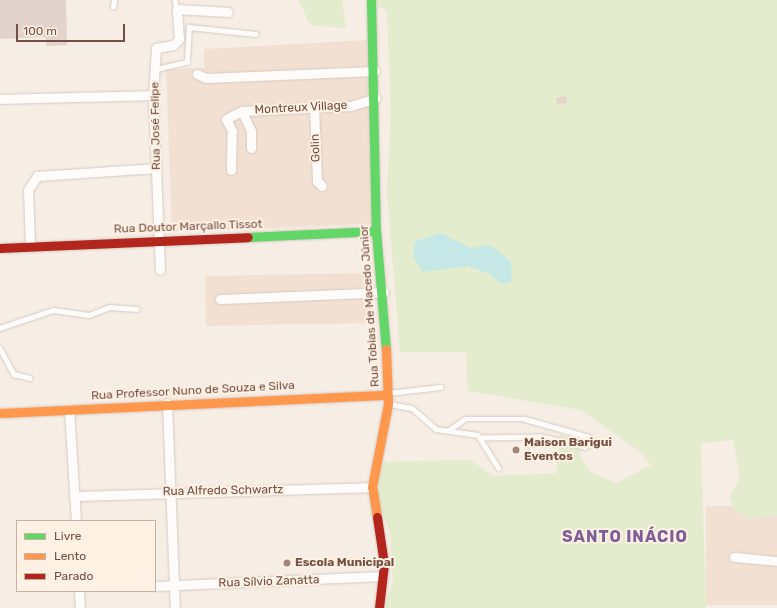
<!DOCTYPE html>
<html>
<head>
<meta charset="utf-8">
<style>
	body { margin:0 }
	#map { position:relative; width:777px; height:608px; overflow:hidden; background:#f6ede4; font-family:Rubik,sans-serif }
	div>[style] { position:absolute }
	.residential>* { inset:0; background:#f2e1d3; transform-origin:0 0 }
	.green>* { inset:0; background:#e3eccd }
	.water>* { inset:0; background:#c5e8e6 }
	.building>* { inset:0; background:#e2d4cc; transform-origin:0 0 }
	.roads { filter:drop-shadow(0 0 1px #d7cac2) drop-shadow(0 0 1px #d7cac2) }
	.lane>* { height:4.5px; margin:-2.25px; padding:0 2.25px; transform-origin:2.25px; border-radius:2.25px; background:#fefcfb }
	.street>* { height:9px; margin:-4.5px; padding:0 4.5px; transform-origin:4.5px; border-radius:4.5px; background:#fefcfb }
	.fast>* { height:9px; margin:-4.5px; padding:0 4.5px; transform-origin:4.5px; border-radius:4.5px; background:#63d668 }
	.slow>* { height:9px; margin:-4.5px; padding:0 4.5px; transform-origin:4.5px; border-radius:4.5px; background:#ff974d }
	.jam>* { height:9px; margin:-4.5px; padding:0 4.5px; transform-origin:4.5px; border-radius:4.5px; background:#b3261e }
	.dots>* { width:11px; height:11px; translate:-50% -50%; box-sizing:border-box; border:2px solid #fff1e4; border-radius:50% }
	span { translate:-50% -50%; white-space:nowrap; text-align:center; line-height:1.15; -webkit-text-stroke:4px #fff1e4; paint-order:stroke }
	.street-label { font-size:12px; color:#744f44 }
	.poi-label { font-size:12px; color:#744f44; font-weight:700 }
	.left { translate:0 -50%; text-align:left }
	.district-label { font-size:16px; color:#7e5f98; font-weight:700; letter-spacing:1px }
	.legend { position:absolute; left:16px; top:520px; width:140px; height:72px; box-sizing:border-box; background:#fff1e4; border:1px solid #c7b0a4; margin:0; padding:5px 7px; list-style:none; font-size:12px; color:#744f44 }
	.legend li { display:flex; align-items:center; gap:8px; height:20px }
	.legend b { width:20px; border:1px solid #c7b0a4 }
	.scale { position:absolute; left:16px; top:24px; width:109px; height:18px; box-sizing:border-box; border:2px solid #744f44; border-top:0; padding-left:5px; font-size:12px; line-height:14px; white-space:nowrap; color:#744f44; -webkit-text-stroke:3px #fff1e4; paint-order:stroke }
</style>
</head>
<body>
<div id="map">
	<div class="residential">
		<i style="clip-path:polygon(370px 40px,371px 224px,172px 232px,166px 69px,204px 68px,204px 49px)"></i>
		<i style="left:372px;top:273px;width:50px;height:167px;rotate:89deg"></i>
		<i style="left:777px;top:506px;width:99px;height:71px;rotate:90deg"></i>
	</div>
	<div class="green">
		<i style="clip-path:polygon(299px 0,342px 0,346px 28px,310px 25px)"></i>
		<i style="clip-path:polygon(365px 0,777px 0,777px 515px,751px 519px,735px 511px,730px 496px,740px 478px,733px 440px,701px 443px,706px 608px,385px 608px,393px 581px,390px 533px,377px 496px,380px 462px,471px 460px,493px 476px,556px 473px,560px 434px,578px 441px,581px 458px,592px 473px,617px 483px,651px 465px,639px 451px,581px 410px,468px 391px,466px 352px,400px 352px,387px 192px,391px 114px,387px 10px)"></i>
	</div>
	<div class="water">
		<i style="clip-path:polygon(440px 233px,471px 248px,490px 245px,511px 261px,512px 282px,500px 283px,490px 274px,468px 266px,423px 272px,413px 257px,415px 242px)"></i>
	</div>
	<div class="building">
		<i style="clip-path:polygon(0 0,66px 0,67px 45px,46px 46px,46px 37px,0 39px)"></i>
		<i style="left:566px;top:96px;width:7px;height:10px;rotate:82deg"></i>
	</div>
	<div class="roads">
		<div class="lane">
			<i style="left:175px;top:0;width:9px;rotate:77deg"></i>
			<i style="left:113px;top:7px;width:7px;rotate:-82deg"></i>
			<i style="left:156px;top:69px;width:32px;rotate:-13deg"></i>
			<i style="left:187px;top:62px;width:35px;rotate:-87deg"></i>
			<i style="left:189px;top:27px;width:67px;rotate:6deg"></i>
			<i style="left:0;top:328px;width:56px;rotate:-18.8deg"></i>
			<i style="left:53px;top:310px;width:36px;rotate:8deg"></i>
			<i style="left:89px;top:315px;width:22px;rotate:-21deg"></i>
			<i style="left:110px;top:307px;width:27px;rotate:4deg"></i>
			<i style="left:0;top:348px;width:30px;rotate:62deg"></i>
			<i style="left:14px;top:374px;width:16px;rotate:14deg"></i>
			<i style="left:388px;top:393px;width:53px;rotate:-6.5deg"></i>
			<i style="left:389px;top:404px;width:23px;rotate:10deg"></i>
			<i style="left:412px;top:408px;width:32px;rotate:41deg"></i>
			<i style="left:436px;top:429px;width:42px;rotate:8.1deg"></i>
			<i style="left:478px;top:435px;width:39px;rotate:58deg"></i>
			<i style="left:449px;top:430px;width:19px;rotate:-35deg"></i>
			<i style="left:465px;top:419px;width:60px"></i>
			<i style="left:525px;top:419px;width:66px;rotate:15.7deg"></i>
			<i style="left:589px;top:437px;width:6px;rotate:72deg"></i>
			<i style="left:591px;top:443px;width:7px;rotate:146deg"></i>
			<i style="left:585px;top:447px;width:45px;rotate:-167.2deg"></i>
			<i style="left:541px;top:437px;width:58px;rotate:179deg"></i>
		</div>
		<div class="street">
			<i style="left:197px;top:74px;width:10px;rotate:24deg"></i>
			<i style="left:206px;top:78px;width:169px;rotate:-2.4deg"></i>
			<i style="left:0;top:99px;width:153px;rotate:-1.5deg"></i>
			<i style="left:314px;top:108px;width:73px;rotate:87.6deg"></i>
			<i style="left:317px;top:181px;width:7px;rotate:45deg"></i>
			<i style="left:242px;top:111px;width:22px;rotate:66deg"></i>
			<i style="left:251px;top:131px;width:17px;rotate:90deg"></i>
			<i style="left:231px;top:170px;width:39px;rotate:-89deg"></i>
			<i style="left:232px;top:131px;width:13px;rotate:-117deg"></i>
			<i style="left:226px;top:119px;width:18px;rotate:-27deg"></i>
			<i style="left:242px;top:111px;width:109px;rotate:-2.6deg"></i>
			<i style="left:351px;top:106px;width:26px;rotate:-18deg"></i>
			<i style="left:30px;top:246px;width:56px;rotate:-92deg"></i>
			<i style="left:28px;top:190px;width:17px;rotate:-57deg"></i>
			<i style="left:37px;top:176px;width:120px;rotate:-3.8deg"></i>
			<i style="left:160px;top:270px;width:175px;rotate:-92.3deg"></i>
			<i style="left:153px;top:95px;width:47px;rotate:-86.3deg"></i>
			<i style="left:156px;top:48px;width:17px;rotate:-10deg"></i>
			<i style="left:173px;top:45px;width:8px;rotate:-45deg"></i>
			<i style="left:179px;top:39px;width:30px;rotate:-94deg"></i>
			<i style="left:177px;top:9px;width:51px;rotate:3.4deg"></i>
			<i style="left:220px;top:299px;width:164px;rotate:-2.4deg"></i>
			<i style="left:167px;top:403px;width:205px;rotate:87.8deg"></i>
			<i style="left:69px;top:410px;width:111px;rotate:86.4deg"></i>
			<i style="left:74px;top:496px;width:298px;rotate:-1.7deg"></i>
			<i style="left:734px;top:557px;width:43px;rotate:5.3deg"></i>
			<i style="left:155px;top:586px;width:228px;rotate:-2.5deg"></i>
			<i style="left:79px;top:591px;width:17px;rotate:87deg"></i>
		</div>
		<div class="fast">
			<i style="left:371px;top:0;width:231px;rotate:88.8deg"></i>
			<i style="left:376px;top:231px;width:118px;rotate:85.2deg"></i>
			<i style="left:248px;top:237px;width:128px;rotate:-2.7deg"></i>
		</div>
		<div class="slow">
			<i style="left:0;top:413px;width:388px;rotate:-2.7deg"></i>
			<i style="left:377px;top:517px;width:30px;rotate:-99deg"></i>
			<i style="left:372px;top:487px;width:85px;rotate:-79.1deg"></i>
			<i style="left:388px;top:404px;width:55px;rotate:-92.1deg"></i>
		</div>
		<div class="jam">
			<i style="left:0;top:248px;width:248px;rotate:-2.5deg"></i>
			<i style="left:377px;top:517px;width:48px;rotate:81.5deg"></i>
			<i style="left:384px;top:564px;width:44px;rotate:96.5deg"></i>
		</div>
	</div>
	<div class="dots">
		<i style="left:516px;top:450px;background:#a2867c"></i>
		<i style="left:287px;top:563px;background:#a2867c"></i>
	</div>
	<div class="street-label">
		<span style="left:301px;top:108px;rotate:-3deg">Montreux Village</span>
		<span style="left:156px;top:126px;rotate:-91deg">Rua José Felipe</span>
		<span style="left:316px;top:148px;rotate:-92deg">Golin</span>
		<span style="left:188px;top:227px;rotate:-2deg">Rua Doutor Marçallo Tissot</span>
		<span style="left:370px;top:306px;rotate:-94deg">Rua Tobias de Macedo Júnior</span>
		<span style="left:193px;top:391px;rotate:-3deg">Rua Professor Nuno de Souza e Silva</span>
		<span style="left:223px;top:491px;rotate:-1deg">Rua Alfredo Schwartz</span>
		<span style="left:269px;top:582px;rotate:-2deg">Rua Sílvio Zanatta</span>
	</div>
	<div class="poi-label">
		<span class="left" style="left:524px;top:450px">Maison Barigui<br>Eventos</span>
		<span class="left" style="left:295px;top:563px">Escola Municipal</span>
	</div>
	<div class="district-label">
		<span style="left:625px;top:537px">SANTO INÁCIO</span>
	</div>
	<ul class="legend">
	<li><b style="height:5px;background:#63d668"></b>Livre</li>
	<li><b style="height:5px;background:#ff974d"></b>Lento</li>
	<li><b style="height:5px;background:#b3261e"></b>Parado</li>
	</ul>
	<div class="scale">100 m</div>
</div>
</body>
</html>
